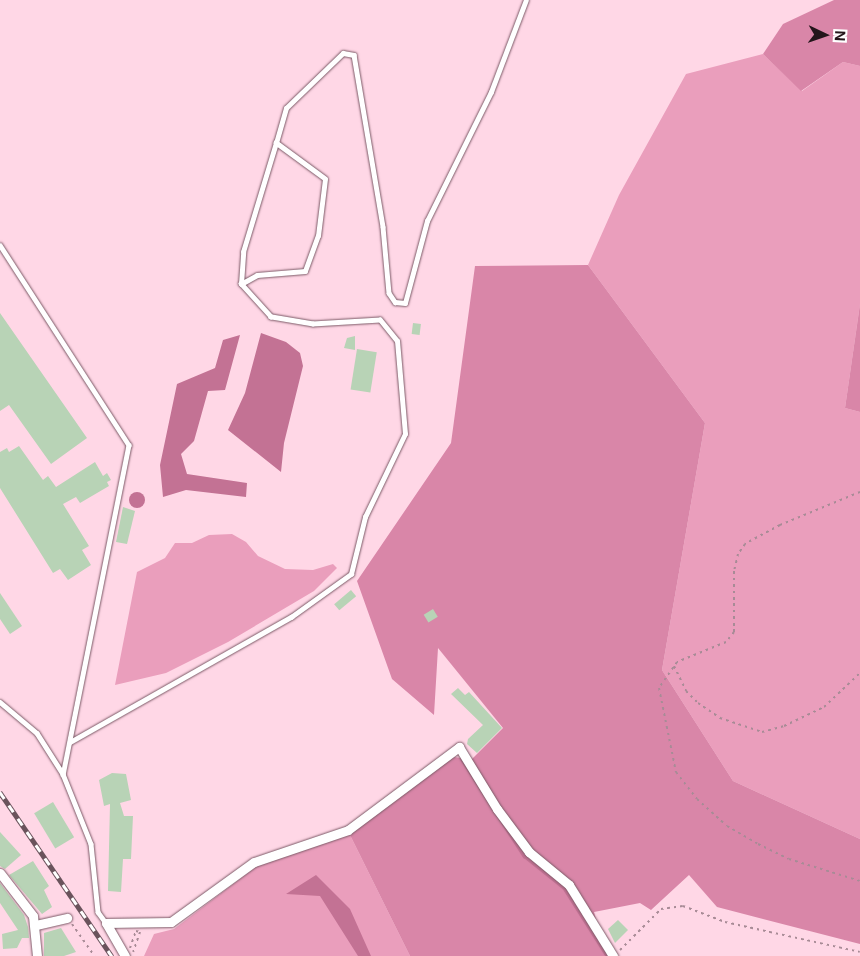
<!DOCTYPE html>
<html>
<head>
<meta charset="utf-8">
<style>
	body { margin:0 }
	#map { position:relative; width:860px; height:956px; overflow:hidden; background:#ffd7e6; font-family:Inter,sans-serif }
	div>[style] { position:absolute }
	.green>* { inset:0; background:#ea9ebc }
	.forest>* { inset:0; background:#d986a8 }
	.water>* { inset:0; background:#c37294 }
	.round { border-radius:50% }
	.stream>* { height:2.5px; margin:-1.25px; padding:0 1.25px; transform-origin:1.25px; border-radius:1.25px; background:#c37294 }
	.building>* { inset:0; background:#b8d3b6; transform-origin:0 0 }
	.path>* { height:2px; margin-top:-1px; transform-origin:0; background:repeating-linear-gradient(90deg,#a88b96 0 2.5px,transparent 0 6.5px) }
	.roads { filter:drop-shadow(0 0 1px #7c5a67) drop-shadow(0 0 1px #7c5a67) }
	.service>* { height:4.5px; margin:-2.25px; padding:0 2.25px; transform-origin:2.25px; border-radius:2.25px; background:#fff }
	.minor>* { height:9px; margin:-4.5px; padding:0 4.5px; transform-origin:4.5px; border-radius:4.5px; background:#fff }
	.rail>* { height:4.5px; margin-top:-2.25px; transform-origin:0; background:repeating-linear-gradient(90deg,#fff 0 8px,#6a535c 0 16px); box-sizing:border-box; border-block:1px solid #6a535c }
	span { translate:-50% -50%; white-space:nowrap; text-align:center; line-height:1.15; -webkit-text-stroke:4px #fff; paint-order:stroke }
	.north { position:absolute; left:800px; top:10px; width:50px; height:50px; -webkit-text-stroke:4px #fff; paint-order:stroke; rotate:93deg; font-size:14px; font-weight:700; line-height:20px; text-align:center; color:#24161b }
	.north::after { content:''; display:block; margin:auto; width:18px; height:22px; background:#24161b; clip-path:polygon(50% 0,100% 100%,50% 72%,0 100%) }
</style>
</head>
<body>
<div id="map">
	<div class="green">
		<i style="clip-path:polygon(763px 54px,802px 91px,843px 62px,860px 66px,860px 304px,845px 408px,860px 412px,860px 839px,733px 781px,662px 670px,705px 423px,588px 265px,619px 195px,686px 74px)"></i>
		<i style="clip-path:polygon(232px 534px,246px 542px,258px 556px,285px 569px,313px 570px,333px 564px,337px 568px,314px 591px,228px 642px,166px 673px,115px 685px,137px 572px,165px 558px,175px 543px,192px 543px,209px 535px)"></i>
		<i style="clip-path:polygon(349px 833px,410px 956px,144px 956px,154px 934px,174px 929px,257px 866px)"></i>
	</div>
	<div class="forest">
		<i style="clip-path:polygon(834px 0,860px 0,860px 66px,843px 62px,801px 91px,763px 54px,783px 24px)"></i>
		<i style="clip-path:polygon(588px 265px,705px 423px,662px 670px,733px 781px,860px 839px,860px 944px,717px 907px,689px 875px,651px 910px,640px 903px,594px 912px,606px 956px,410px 956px,349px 833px,453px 757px,472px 759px,503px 728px,438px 648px,434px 715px,392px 679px,357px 581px,451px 443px,475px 266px)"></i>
		<i style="clip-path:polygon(860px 304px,860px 412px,845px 408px)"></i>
	</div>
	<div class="water">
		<i style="clip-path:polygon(261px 333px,286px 342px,300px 353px,303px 366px,284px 443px,281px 472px,228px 430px,245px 393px)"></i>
		<i style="clip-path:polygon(240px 335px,225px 390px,208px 391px,194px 441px,181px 454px,187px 474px,247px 483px,246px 497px,186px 490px,163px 497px,160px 465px,177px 384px,215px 368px,223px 340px)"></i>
		<i class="round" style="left:129px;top:492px;width:16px;height:16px"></i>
		<i style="clip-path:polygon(316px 875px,350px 909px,371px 956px,358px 956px,320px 896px,286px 894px)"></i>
	</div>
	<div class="stream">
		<i style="left:461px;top:758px;width:117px;rotate:57.3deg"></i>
		<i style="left:524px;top:856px;width:51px;rotate:38.7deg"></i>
		<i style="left:564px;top:888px;width:80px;rotate:57.7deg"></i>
	</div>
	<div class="building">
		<i style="clip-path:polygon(0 313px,87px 438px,51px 464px,9px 405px,0 411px)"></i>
		<i style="left:413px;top:323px;width:8px;height:11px;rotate:7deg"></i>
		<i style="clip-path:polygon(355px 336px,355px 350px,344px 348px,347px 338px)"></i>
		<i style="left:357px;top:349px;width:20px;height:41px;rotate:9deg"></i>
		<i style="clip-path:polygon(19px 446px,43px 480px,48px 476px,56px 487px,95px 462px,103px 476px,107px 473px,111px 480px,107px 482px,109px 486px,80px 503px,76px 497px,63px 504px,89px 546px,82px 550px,91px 565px,68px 580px,60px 569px,53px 573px,0 488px,0 452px,7px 448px,9px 452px)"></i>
		<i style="clip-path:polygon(123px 507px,135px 511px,127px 544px,116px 542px)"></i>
		<i style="left:351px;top:590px;width:8px;height:22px;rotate:50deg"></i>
		<i style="clip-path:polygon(0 593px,22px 626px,10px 634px,0 619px)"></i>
		<i style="left:433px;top:609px;width:9px;height:11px;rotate:58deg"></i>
		<i style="clip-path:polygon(458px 688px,465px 695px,469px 692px,502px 728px,477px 753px,467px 744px,468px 739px,483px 725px,451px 694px)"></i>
		<i style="clip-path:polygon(112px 773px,126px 774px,131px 800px,120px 803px,124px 816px,133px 816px,131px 859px,123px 859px,121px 892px,108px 891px,110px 804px,104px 806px,99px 780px)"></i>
		<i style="left:53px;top:802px;width:41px;height:22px;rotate:59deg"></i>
		<i style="clip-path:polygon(0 832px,21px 855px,5px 869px,0 866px)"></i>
		<i style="clip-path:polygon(33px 861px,49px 886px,44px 890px,52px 907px,42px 914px,9px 875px)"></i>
		<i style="clip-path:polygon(0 883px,24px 915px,28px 927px,29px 938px,22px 938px,17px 948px,3px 949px,2px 934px,18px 930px,0 903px)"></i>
		<i style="clip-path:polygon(618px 920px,628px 930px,615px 943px,608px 929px)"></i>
		<i style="clip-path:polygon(61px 928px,76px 952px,64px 956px,44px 956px,44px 933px)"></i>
	</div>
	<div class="path">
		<i style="left:860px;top:492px;width:87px;rotate:157.6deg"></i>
		<i style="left:780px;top:525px;width:40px;rotate:152deg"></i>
		<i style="left:745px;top:544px;width:12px;rotate:125deg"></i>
		<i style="left:738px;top:554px;width:17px;rotate:103deg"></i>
		<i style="left:734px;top:571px;width:61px;rotate:90deg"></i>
		<i style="left:734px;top:632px;width:13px;rotate:129deg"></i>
		<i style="left:726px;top:642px;width:53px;rotate:157.8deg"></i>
		<i style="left:677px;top:662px;width:32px;rotate:125deg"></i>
		<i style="left:659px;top:688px;width:86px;rotate:78.6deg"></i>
		<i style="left:676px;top:772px;width:34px;rotate:52deg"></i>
		<i style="left:697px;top:799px;width:40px;rotate:42deg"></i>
		<i style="left:727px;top:826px;width:36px;rotate:30deg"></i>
		<i style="left:758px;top:844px;width:34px;rotate:26deg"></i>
		<i style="left:789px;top:859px;width:74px;rotate:17.2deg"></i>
		<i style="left:674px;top:666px;width:28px;rotate:64deg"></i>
		<i style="left:686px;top:691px;width:17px;rotate:45deg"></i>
		<i style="left:698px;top:703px;width:27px;rotate:34deg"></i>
		<i style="left:720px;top:718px;width:44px;rotate:18.4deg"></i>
		<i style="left:762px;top:732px;width:23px;rotate:-15deg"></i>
		<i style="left:784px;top:726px;width:44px;rotate:-25.4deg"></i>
		<i style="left:824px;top:707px;width:50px;rotate:-43.4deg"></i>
		<i style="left:72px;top:924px;width:39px;rotate:55deg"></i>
		<i style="left:130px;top:948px;width:18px;rotate:-71deg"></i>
		<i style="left:136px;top:931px;width:4px;rotate:14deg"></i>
		<i style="left:140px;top:932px;width:21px;rotate:109deg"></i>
		<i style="left:620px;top:950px;width:58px;rotate:-45deg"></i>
		<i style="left:661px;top:909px;width:22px;rotate:-8deg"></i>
		<i style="left:683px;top:906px;width:45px;rotate:20.9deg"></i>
		<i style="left:725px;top:922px;width:138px;rotate:12.5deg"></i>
	</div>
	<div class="roads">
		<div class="service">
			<i style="left:0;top:245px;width:238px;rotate:57.2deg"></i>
			<i style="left:129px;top:445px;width:336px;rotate:101.3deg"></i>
			<i style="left:241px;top:284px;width:32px;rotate:-86deg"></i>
			<i style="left:243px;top:252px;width:114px;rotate:-73.2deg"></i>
			<i style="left:0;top:702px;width:48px;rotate:40deg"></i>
			<i style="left:37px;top:733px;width:49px;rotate:57.6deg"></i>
			<i style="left:63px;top:774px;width:75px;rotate:68.2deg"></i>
			<i style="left:91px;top:844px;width:68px;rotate:84.1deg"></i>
			<i style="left:98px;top:912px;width:14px;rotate:54deg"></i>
			<i style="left:70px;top:742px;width:254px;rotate:-29.5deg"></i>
			<i style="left:291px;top:617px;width:74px;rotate:-35.6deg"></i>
			<i style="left:351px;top:574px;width:59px;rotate:-76.2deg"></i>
			<i style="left:365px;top:517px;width:92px;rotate:-64.3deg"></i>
			<i style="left:405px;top:434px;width:93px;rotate:-94.9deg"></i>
			<i style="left:397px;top:341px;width:27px;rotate:-129deg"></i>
			<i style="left:380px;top:320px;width:67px;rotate:176.6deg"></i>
			<i style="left:313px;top:324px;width:43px;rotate:-170.5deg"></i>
			<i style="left:271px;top:317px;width:45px;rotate:-132.3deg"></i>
			<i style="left:241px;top:284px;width:18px;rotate:-29deg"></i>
			<i style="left:257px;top:275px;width:48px;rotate:-4.8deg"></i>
			<i style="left:305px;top:271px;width:37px;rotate:-70deg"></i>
			<i style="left:318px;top:236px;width:57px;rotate:-83deg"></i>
			<i style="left:325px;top:179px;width:61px;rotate:-143.7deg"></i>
			<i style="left:276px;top:143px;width:36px;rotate:-74deg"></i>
			<i style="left:286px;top:108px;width:79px;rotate:-44deg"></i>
			<i style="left:343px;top:53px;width:11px;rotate:10deg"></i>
			<i style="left:354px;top:55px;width:174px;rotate:80.4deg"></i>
			<i style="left:383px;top:227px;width:66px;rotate:84.8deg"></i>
			<i style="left:389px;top:293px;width:11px;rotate:56deg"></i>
			<i style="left:395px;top:302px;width:10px;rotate:6deg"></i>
			<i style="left:405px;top:303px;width:85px;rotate:-75deg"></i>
			<i style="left:427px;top:221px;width:144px;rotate:-63.6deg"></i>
			<i style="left:491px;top:92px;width:98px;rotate:-69.2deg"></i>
		</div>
		<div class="minor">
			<i style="left:0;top:873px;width:54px;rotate:52.5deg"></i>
			<i style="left:33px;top:916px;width:40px;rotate:84.3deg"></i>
			<i style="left:36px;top:925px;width:32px;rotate:-13deg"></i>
			<i style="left:125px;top:956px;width:38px;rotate:-120deg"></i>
			<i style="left:106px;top:923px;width:65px;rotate:-0.9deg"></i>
			<i style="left:171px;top:922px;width:102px;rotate:-35.9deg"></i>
			<i style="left:254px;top:862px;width:99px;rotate:-18.8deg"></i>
			<i style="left:348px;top:830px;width:139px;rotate:-36.8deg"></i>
			<i style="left:459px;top:747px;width:73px;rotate:58.5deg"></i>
			<i style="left:497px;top:809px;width:54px;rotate:53.3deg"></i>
			<i style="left:529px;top:852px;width:52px;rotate:39.5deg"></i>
			<i style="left:569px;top:885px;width:84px;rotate:58.2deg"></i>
		</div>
	</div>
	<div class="rail">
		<i style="left:0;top:792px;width:199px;rotate:55.7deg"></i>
	</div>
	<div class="north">N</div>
</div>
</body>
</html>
